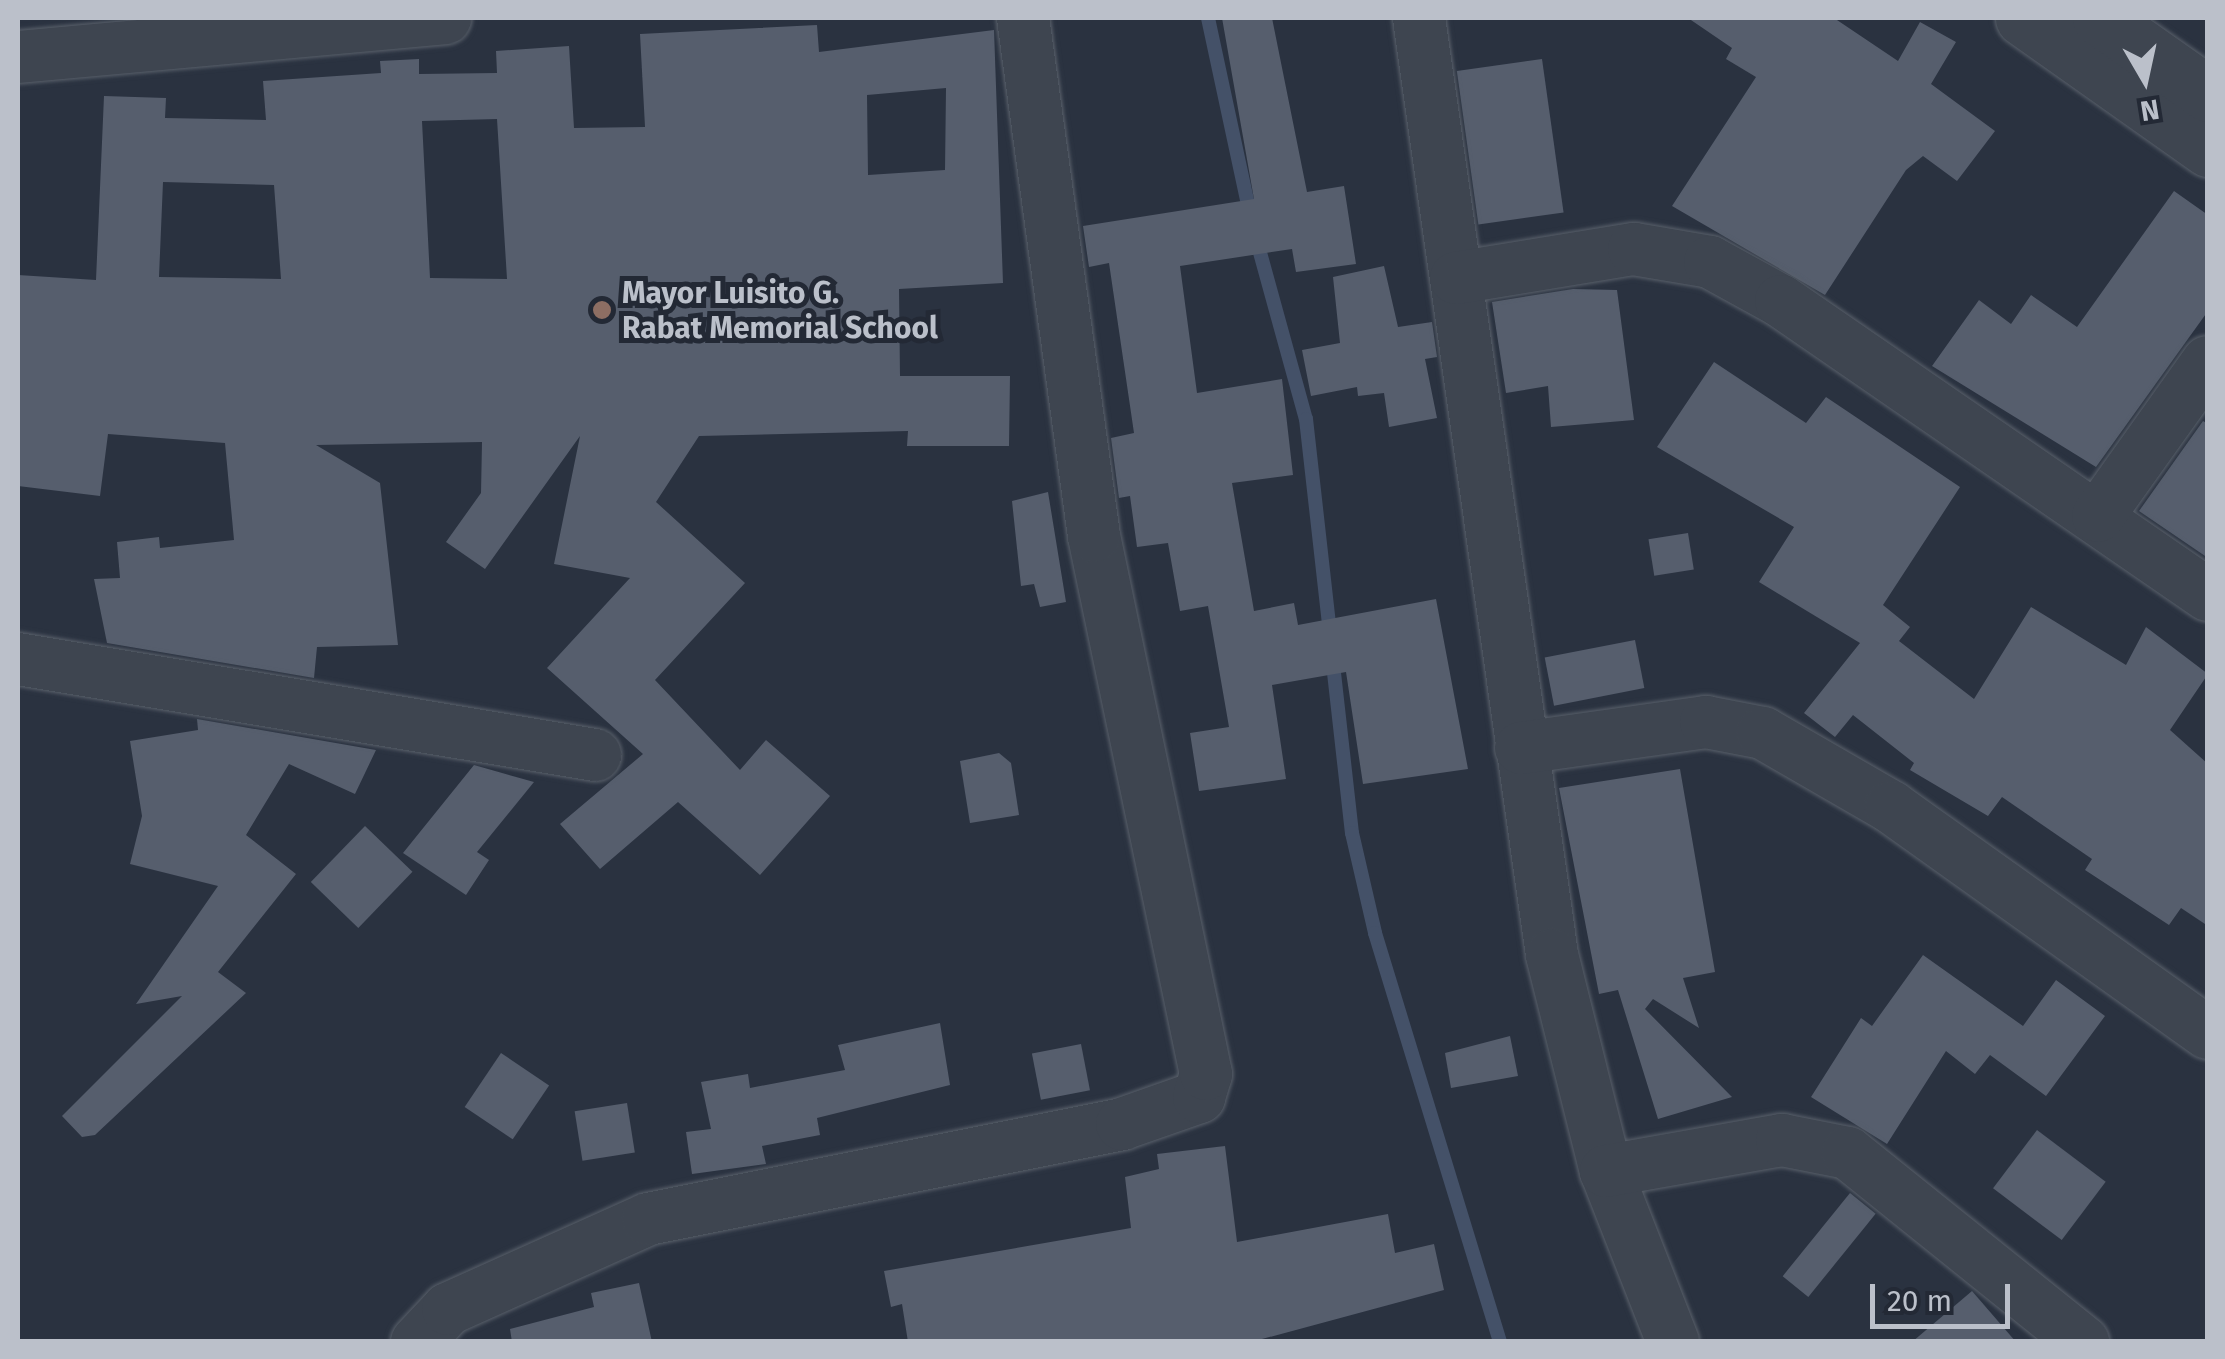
<!DOCTYPE html>
<html>
<head>
<meta charset="utf-8">
<style>
	body { margin:0 }
	#map { position:relative; width:2225px; height:1359px; overflow:hidden; background:#2a3240; font-family:"Fira Sans",sans-serif }
	div>[style] { position:absolute }
	.stream>* { height:14px; margin:-7px; padding:0 7px; transform-origin:7px; border-radius:7px; background:#445168 }
	.building>* { inset:0; background:#565e6d; transform-origin:0 0 }
	.roads { filter:drop-shadow(0 0 2px #59606a) drop-shadow(0 0 2px #59606a) }
	.minor>* { height:52px; margin:-26px; padding:0 26px; transform-origin:26px; border-radius:26px; background:#3e4550 }
	.tertiary>* { height:55px; margin:-27.5px; padding:0 27.5px; transform-origin:27.5px; border-radius:27.5px; background:#3e4550 }
	.dots>* { width:28px; height:28px; translate:-50% -50%; box-sizing:border-box; border:5px solid #232935; border-radius:50% }
	span { translate:-50% -50%; white-space:nowrap; text-align:center; line-height:1.15; -webkit-text-stroke:10px #232935; paint-order:stroke }
	.poi-label { font-size:30px; color:#bbc0ca; font-weight:700 }
	.left { translate:0 -50%; text-align:left }
	.frame { position:absolute; inset:0; border:20px solid #bbc0ca; pointer-events:none }
	.north { position:absolute; left:2095px; top:30px; width:100px; height:100px; -webkit-text-stroke:8px #232935; paint-order:stroke; rotate:171deg; font-size:28px; font-weight:700; line-height:40px; text-align:center; color:#bbc0ca }
	.north::after { content:''; display:block; margin:auto; width:35px; height:45px; background:#bbc0ca; clip-path:polygon(50% 0,100% 100%,50% 72%,0 100%) }
	.scale { position:absolute; left:1870px; top:1284px; width:140px; height:45px; box-sizing:border-box; border:5px solid #bbc0ca; border-top:0; padding-left:12px; font-size:30px; line-height:35px; white-space:nowrap; color:#bbc0ca; -webkit-text-stroke:8px #232935; paint-order:stroke }
</style>
</head>
<body>
<div id="map">
	<div class="stream">
		<i style="left:1208px;top:18px;width:205px;rotate:77.9deg"></i>
		<i style="left:1256px;top:238px;width:188px;rotate:74.6deg"></i>
		<i style="left:1306px;top:419px;width:216px;rotate:83.6deg"></i>
		<i style="left:1332px;top:655px;width:179px;rotate:83.6deg"></i>
		<i style="left:1352px;top:833px;width:103px;rotate:77deg"></i>
		<i style="left:1375px;top:933px;width:428px;rotate:73deg"></i>
	</div>
	<div class="building">
		<i style="clip-path:polygon(1222px 18px,1272px 18px,1307px 192px,1344px 186px,1356px 264px,1296px 272px,1292px 249px,1180px 266px,1197px 393px,1282px 379px,1293px 475px,1232px 483px,1254px 611px,1294px 603px,1298px 625px,1436px 599px,1468px 769px,1363px 784px,1346px 672px,1272px 685px,1286px 779px,1199px 791px,1190px 733px,1229px 727px,1208px 606px,1180px 611px,1168px 543px,1137px 547px,1130px 496px,1119px 498px,1111px 438px,1134px 433px,1109px 263px,1089px 267px,1083px 226px,1254px 199px)"></i>
		<i style="clip-path:polygon(1688px 18px,1834px 18px,1898px 61px,1920px 22px,1956px 42px,1931px 84px,1995px 131px,1957px 181px,1923px 156px,1906px 170px,1825px 295px,1672px 206px,1756px 77px,1726px 59px,1732px 48px)"></i>
		<i style="clip-path:polygon(evenodd,817px 25px,819px 52px,994px 30px,1003px 283px,899px 289px,900px 376px,1010px 376px,1009px 446px,907px 446px,908px 431px,699px 436px,656px 502px,745px 583px,655px 680px,740px 770px,766px 740px,830px 796px,760px 875px,678px 802px,600px 869px,560px 824px,643px 754px,547px 668px,630px 578px,554px 564px,580px 436px,485px 569px,446px 542px,481px 493px,482px 442px,316px 445px,380px 483px,398px 645px,317px 647px,314px 678px,107px 643px,94px 579px,120px 578px,117px 542px,159px 537px,160px 548px,234px 540px,225px 443px,108px 434px,100px 496px,18px 486px,18px 275px,96px 280px,104px 96px,166px 98px,165px 118px,266px 120px,263px 81px,381px 73px,380px 61px,419px 59px,419px 74px,497px 73px,496px 51px,569px 46px,574px 128px,645px 127px,640px 34px,817px 25px,946px 88px,945px 170px,868px 175px,867px 95px,946px 88px,817px 25px,497px 119px,507px 279px,430px 278px,422px 121px,497px 119px,817px 25px,163px 182px,274px 185px,281px 279px,159px 277px,163px 182px)"></i>
		<i style="left:1542px;top:59px;width:155px;height:86px;rotate:82deg"></i>
		<i style="clip-path:polygon(2174px 191px,2208px 215px,2208px 311px,2096px 467px,1932px 366px,1979px 300px,2011px 324px,2031px 295px,2077px 327px)"></i>
		<i style="clip-path:polygon(1384px 266px,1398px 327px,1432px 322px,1437px 357px,1425px 359px,1437px 418px,1389px 427px,1384px 393px,1358px 396px,1357px 387px,1311px 396px,1302px 350px,1340px 343px,1333px 277px)"></i>
		<i style="clip-path:polygon(1573px 289px,1617px 290px,1634px 420px,1551px 427px,1548px 386px,1506px 393px,1492px 302px)"></i>
		<i style="clip-path:polygon(1714px 362px,1806px 423px,1826px 397px,1960px 487px,1883px 605px,1910px 627px,1899px 641px,1974px 699px,2031px 607px,2126px 665px,2146px 627px,2208px 674px,2170px 730px,2208px 764px,2208px 926px,2181px 908px,2169px 925px,2085px 870px,2092px 859px,2002px 797px,1988px 816px,1910px 770px,1914px 763px,1853px 715px,1835px 737px,1804px 713px,1860px 643px,1759px 582px,1794px 527px,1657px 447px)"></i>
		<i style="clip-path:polygon(2203px 421px,2208px 424px,2208px 558px,2139px 511px)"></i>
		<i style="clip-path:polygon(1048px 492px,1066px 602px,1040px 607px,1034px 584px,1021px 586px,1012px 501px)"></i>
		<i style="left:1688px;top:533px;width:37px;height:40px;rotate:81deg"></i>
		<i style="left:1635px;top:640px;width:49px;height:92px;rotate:79deg"></i>
		<i style="clip-path:polygon(197px 719px,376px 750px,355px 794px,289px 764px,246px 835px,296px 874px,218px 972px,246px 993px,95px 1135px,82px 1137px,62px 1116px,182px 996px,136px 1004px,218px 886px,130px 864px,142px 816px,130px 741px,198px 730px)"></i>
		<i style="clip-path:polygon(999px 753px,1011px 763px,1019px 815px,970px 823px,960px 761px)"></i>
		<i style="clip-path:polygon(474px 765px,534px 782px,477px 852px,489px 860px,466px 895px,403px 853px)"></i>
		<i style="clip-path:polygon(1680px 769px,1715px 972px,1683px 978px,1699px 1028px,1653px 999px,1645px 1009px,1732px 1097px,1658px 1119px,1618px 990px,1599px 994px,1559px 788px)"></i>
		<i style="left:365px;top:826px;width:66px;height:78px;rotate:44deg"></i>
		<i style="clip-path:polygon(1923px 955px,2023px 1026px,2056px 980px,2105px 1016px,2046px 1096px,1990px 1055px,1975px 1074px,1946px 1051px,1887px 1144px,1811px 1097px,1861px 1018px,1872px 1026px)"></i>
		<i style="clip-path:polygon(940px 1023px,950px 1085px,817px 1118px,820px 1135px,762px 1146px,766px 1164px,692px 1174px,686px 1132px,711px 1129px,701px 1082px,748px 1074px,750px 1088px,845px 1070px,838px 1045px)"></i>
		<i style="clip-path:polygon(1510px 1036px,1518px 1076px,1451px 1088px,1445px 1053px)"></i>
		<i style="left:1081px;top:1044px;width:47px;height:50px;rotate:79deg"></i>
		<i style="left:501px;top:1053px;width:58px;height:65px;rotate:34deg"></i>
		<i style="left:627px;top:1103px;width:50px;height:53px;rotate:81deg"></i>
		<i style="left:2037px;top:1130px;width:86px;height:73px;rotate:37deg"></i>
		<i style="clip-path:polygon(1225px 1146px,1237px 1242px,1388px 1214px,1395px 1253px,1434px 1244px,1444px 1290px,1251px 1342px,908px 1342px,902px 1304px,891px 1307px,884px 1271px,1131px 1228px,1125px 1177px,1159px 1169px,1157px 1154px)"></i>
		<i style="left:1850px;top:1193px;width:33px;height:107px;rotate:39deg"></i>
		<i style="clip-path:polygon(639px 1283px,652px 1342px,512px 1342px,510px 1329px,594px 1307px,591px 1293px)"></i>
		<i style="clip-path:polygon(1972px 1291px,2016px 1342px,1912px 1342px)"></i>
	</div>
	<div class="roads">
		<div class="minor">
			<i style="left:1419px;top:18px;width:946px;rotate:81.92deg"></i>
			<i style="left:1552px;top:955px;width:223px;rotate:76deg"></i>
			<i style="left:1606px;top:1171px;width:184px;rotate:68.6deg"></i>
			<i style="left:18px;top:57px;width:429px;rotate:-5.2deg"></i>
			<i style="left:1456px;top:278px;width:180px;rotate:-9.3deg"></i>
			<i style="left:1634px;top:249px;width:77px;rotate:9.7deg"></i>
			<i style="left:1710px;top:262px;width:81px;rotate:28.8deg"></i>
			<i style="left:1781px;top:301px;width:518px;rotate:34.55deg"></i>
			<i style="left:2098px;top:516px;width:189px;rotate:-54.5deg"></i>
			<i style="left:18px;top:659px;width:585px;rotate:9.45deg"></i>
			<i style="left:1521px;top:748px;width:187px;rotate:-8deg"></i>
			<i style="left:1706px;top:722px;width:58px;rotate:10.9deg"></i>
			<i style="left:1763px;top:733px;width:148px;rotate:30deg"></i>
			<i style="left:1891px;top:807px;width:389px;rotate:35.5deg"></i>
			<i style="left:1606px;top:1171px;width:179px;rotate:-10deg"></i>
			<i style="left:1782px;top:1140px;width:67px;rotate:11.1deg"></i>
			<i style="left:1848px;top:1153px;width:302px;rotate:38.8deg"></i>
			<i style="left:417px;top:1342px;width:45px;rotate:-46.8deg"></i>
			<i style="left:448px;top:1309px;width:219px;rotate:-24.2deg"></i>
			<i style="left:648px;top:1219px;width:483px;rotate:-11.3deg"></i>
			<i style="left:1122px;top:1124px;width:82px;rotate:-19.3deg"></i>
			<i style="left:1199px;top:1097px;width:24px;rotate:-73deg"></i>
			<i style="left:1206px;top:1074px;width:550px;rotate:-101.76deg"></i>
			<i style="left:1094px;top:536px;width:523px;rotate:-97.8deg"></i>
		</div>
		<div class="tertiary">
			<i style="left:2023px;top:18px;width:227px;rotate:35.3deg"></i>
			<i style="left:2100px;top:18px;width:132px;rotate:35.1deg"></i>
		</div>
	</div>
	<div class="dots">
		<i style="left:602px;top:310px;background:#8d6e63"></i>
	</div>
	<div class="poi-label">
		<span class="left" style="left:622px;top:310px">Mayor Luisito G.<br>Rabat Memorial School</span>
	</div>
	<div class="frame"></div>
	<div class="north">N</div>
	<div class="scale">20 m</div>
</div>
</body>
</html>
